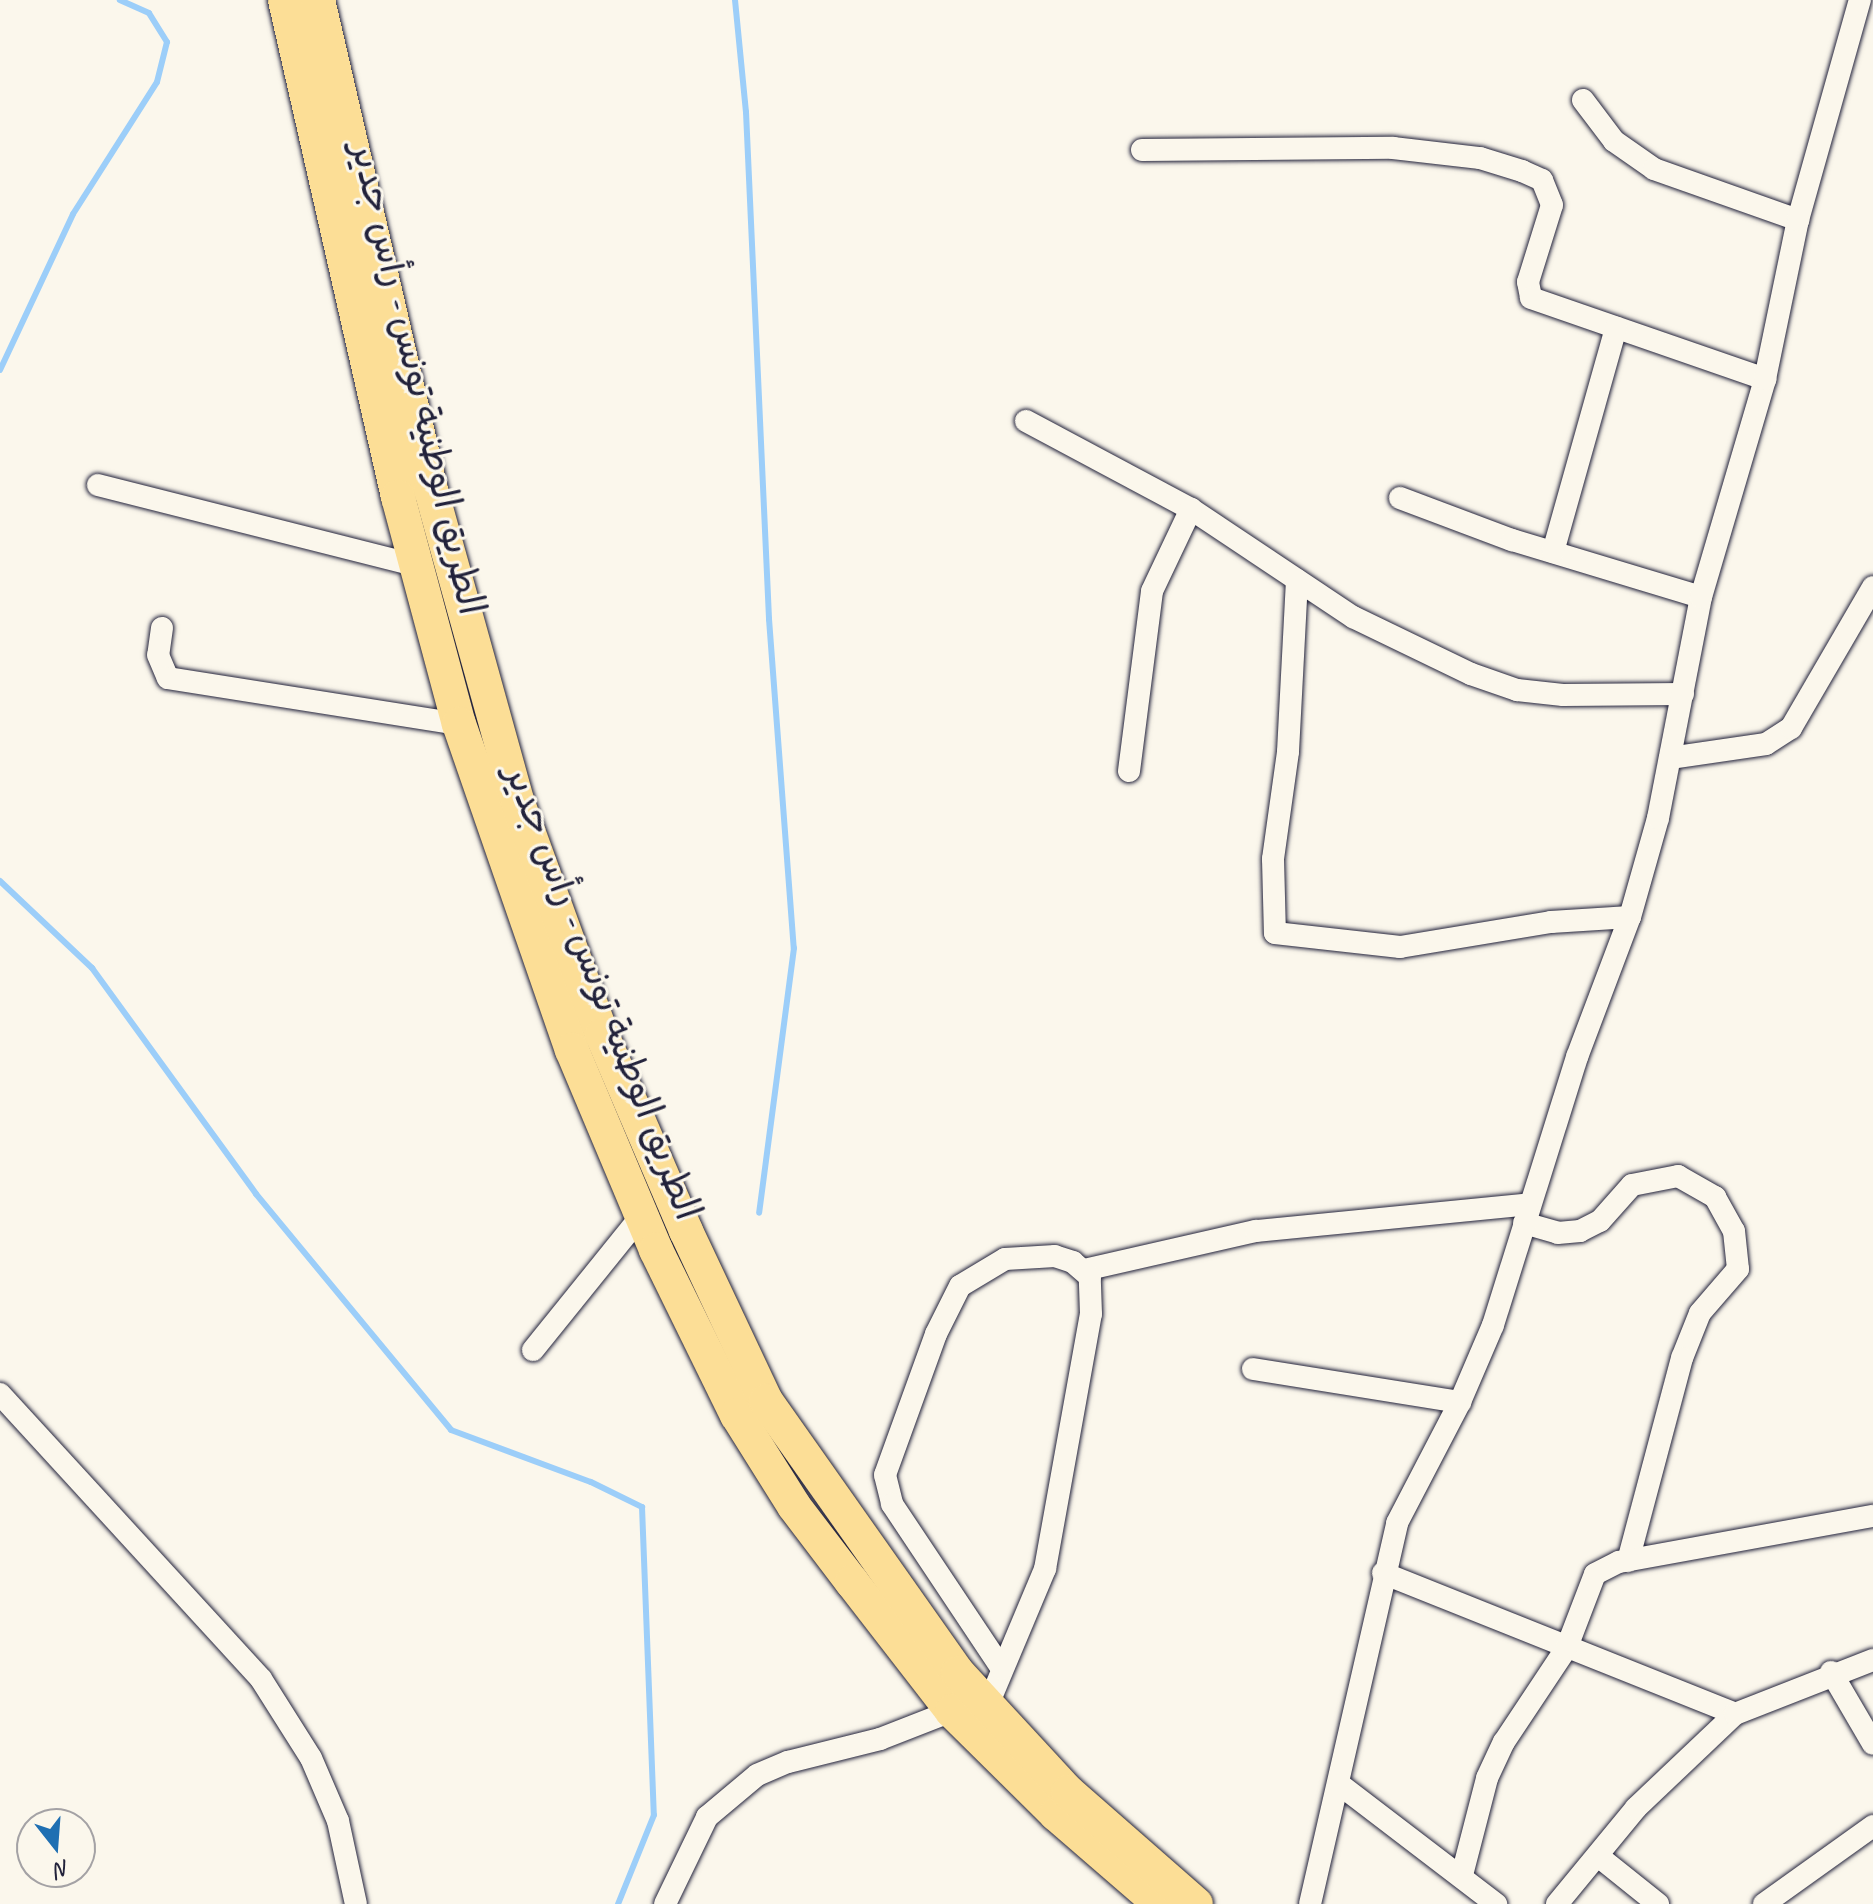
<!DOCTYPE html>
<html>
<head>
<meta charset="utf-8">
<style>
	body { margin:0 }
	#map { position:relative; width:1873px; height:1904px; overflow:hidden; background:#fbf7ec; font-family:Caveat,"Playpen Sans Arabic",sans-serif }
	div>[style] { position:absolute }
	.stream>* { height:6px; margin:-3px; padding:0 3px; transform-origin:3px; border-radius:3px; background:#9ccef9 }
	.roads { filter:drop-shadow(0 0 2px #22223b) drop-shadow(0 0 2px #22223b) }
	.street>* { height:22px; margin:-11px; padding:0 11px; transform-origin:11px; border-radius:11px; background:#fbf7ec }
	.primary>* { height:34px; margin:-17px; padding:0 17px; transform-origin:17px; border-radius:17px; background:#fcde96 }
	span { translate:-50% -50%; white-space:nowrap; text-align:center; line-height:1.15; -webkit-text-stroke:6px #fbf7ec; paint-order:stroke }
	.street-label { font-size:38px; color:#22223b }
	.north { position:absolute; left:16px; top:1808px; width:80px; height:80px; box-sizing:border-box; background:#fbf7ec; border:2px solid #a4a2a5; border-radius:50%; rotate:163deg; font-size:22px; font-weight:700; line-height:32px; text-align:center; color:#22223b }
	.north::after { content:''; display:block; margin:auto; width:28px; height:36px; background:#1f6fb2; clip-path:polygon(50% 0,100% 100%,50% 72%,0 100%) }
</style>
</head>
<body>
<div id="map">
	<div class="stream">
		<i style="left:735px;top:0;width:113px;rotate:84.4deg"></i>
		<i style="left:746px;top:112px;width:508px;rotate:87.4deg"></i>
		<i style="left:769px;top:619px;width:330px;rotate:85.7deg"></i>
		<i style="left:794px;top:948px;width:267px;rotate:97.5deg"></i>
		<i style="left:0;top:370px;width:172px;rotate:-64.9deg"></i>
		<i style="left:73px;top:214px;width:156px;rotate:-57.5deg"></i>
		<i style="left:157px;top:82px;width:41px;rotate:-76deg"></i>
		<i style="left:167px;top:42px;width:34px;rotate:-122deg"></i>
		<i style="left:149px;top:13px;width:32px;rotate:-156deg"></i>
		<i style="left:0;top:881px;width:127px;rotate:43.4deg"></i>
		<i style="left:92px;top:968px;width:279px;rotate:54deg"></i>
		<i style="left:256px;top:1194px;width:306px;rotate:50.4deg"></i>
		<i style="left:451px;top:1430px;width:149px;rotate:20.4deg"></i>
		<i style="left:591px;top:1482px;width:57px;rotate:26.1deg"></i>
		<i style="left:642px;top:1507px;width:308px;rotate:87.8deg"></i>
		<i style="left:654px;top:1815px;width:96px;rotate:112deg"></i>
	</div>
	<div class="roads">
		<div class="street">
			<i style="left:1583px;top:100px;width:51px;rotate:52.9deg"></i>
			<i style="left:1614px;top:141px;width:49px;rotate:35deg"></i>
			<i style="left:1654px;top:169px;width:153px;rotate:19.5deg"></i>
			<i style="left:1142px;top:150px;width:251px;rotate:-0.5deg"></i>
			<i style="left:1393px;top:148px;width:88px;rotate:6.6deg"></i>
			<i style="left:1480px;top:158px;width:44px;rotate:17.2deg"></i>
			<i style="left:1522px;top:171px;width:22px;rotate:24deg"></i>
			<i style="left:1542px;top:180px;width:27px;rotate:68deg"></i>
			<i style="left:1552px;top:205px;width:81px;rotate:107.3deg"></i>
			<i style="left:1528px;top:282px;width:16px;rotate:79deg"></i>
			<i style="left:1531px;top:298px;width:248px;rotate:19.1deg"></i>
			<i style="left:1026px;top:421px;width:187px;rotate:28.1deg"></i>
			<i style="left:1191px;top:509px;width:195px;rotate:33.7deg"></i>
			<i style="left:1353px;top:617px;width:131px;rotate:25.8deg"></i>
			<i style="left:1471px;top:674px;width:49px;rotate:19.2deg"></i>
			<i style="left:1517px;top:690px;width:46px;rotate:6.2deg"></i>
			<i style="left:1563px;top:695px;width:120px;rotate:-0.5deg"></i>
			<i style="left:98px;top:485px;width:329px;rotate:14.2deg"></i>
			<i style="left:1400px;top:498px;width:120px;rotate:20.6deg"></i>
			<i style="left:1512px;top:540px;width:197px;rotate:16.8deg"></i>
			<i style="left:1553px;top:552px;width:233px;rotate:-74.3deg"></i>
			<i style="left:1297px;top:580px;width:172px;rotate:93deg"></i>
			<i style="left:1288px;top:752px;width:108px;rotate:98deg"></i>
			<i style="left:1273px;top:859px;width:74px;rotate:88.5deg"></i>
			<i style="left:1275px;top:933px;width:126px;rotate:6.4deg"></i>
			<i style="left:1400px;top:947px;width:153px;rotate:-9.4deg"></i>
			<i style="left:1551px;top:922px;width:79px;rotate:-3.6deg"></i>
			<i style="left:162px;top:628px;width:27px;rotate:98deg"></i>
			<i style="left:158px;top:655px;width:25px;rotate:67deg"></i>
			<i style="left:168px;top:678px;width:295px;rotate:9deg"></i>
			<i style="left:1670px;top:758px;width:97px;rotate:-8.3deg"></i>
			<i style="left:1766px;top:744px;width:30px;rotate:-33deg"></i>
			<i style="left:1791px;top:728px;width:163px;rotate:-59.8deg"></i>
			<i style="left:1129px;top:771px;width:181px;rotate:-82.7deg"></i>
			<i style="left:1152px;top:591px;width:91px;rotate:-64.6deg"></i>
			<i style="left:1524px;top:1223px;width:35px;rotate:16deg"></i>
			<i style="left:1558px;top:1233px;width:22px;rotate:-5deg"></i>
			<i style="left:1580px;top:1231px;width:22px;rotate:-27deg"></i>
			<i style="left:1600px;top:1221px;width:48px;rotate:-48.4deg"></i>
			<i style="left:1632px;top:1185px;width:47px;rotate:-11.1deg"></i>
			<i style="left:1678px;top:1176px;width:43px;rotate:29.6deg"></i>
			<i style="left:1715px;top:1197px;width:39px;rotate:61deg"></i>
			<i style="left:1734px;top:1231px;width:38px;rotate:84deg"></i>
			<i style="left:1738px;top:1269px;width:58px;rotate:130.8deg"></i>
			<i style="left:1700px;top:1313px;width:48px;rotate:111.8deg"></i>
			<i style="left:1682px;top:1358px;width:210px;rotate:104.9deg"></i>
			<i style="left:1084px;top:1270px;width:176px;rotate:-12.8deg"></i>
			<i style="left:1256px;top:1231px;width:275px;rotate:-5.6deg"></i>
			<i style="left:533px;top:1350px;width:172px;rotate:-51.1deg"></i>
			<i style="left:1253px;top:1369px;width:210px;rotate:9.1deg"></i>
			<i style="left:0;top:1394px;width:386px;rotate:47.5deg"></i>
			<i style="left:261px;top:1679px;width:93px;rotate:57.7deg"></i>
			<i style="left:311px;top:1758px;width:69px;rotate:66.8deg"></i>
			<i style="left:338px;top:1821px;width:85px;rotate:77.8deg"></i>
			<i style="left:1383px;top:1573px;width:379px;rotate:21.8deg"></i>
			<i style="left:1831px;top:1672px;width:83px;rotate:59.7deg"></i>
			<i style="left:987px;top:1707px;width:150px;rotate:-67.2deg"></i>
			<i style="left:1045px;top:1569px;width:259px;rotate:-79.8deg"></i>
			<i style="left:1091px;top:1314px;width:37px;rotate:-92deg"></i>
			<i style="left:1090px;top:1277px;width:23px;rotate:-139deg"></i>
			<i style="left:1073px;top:1262px;width:19px;rotate:-162deg"></i>
			<i style="left:1055px;top:1256px;width:50px;rotate:176.6deg"></i>
			<i style="left:1005px;top:1259px;width:52px;rotate:149deg"></i>
			<i style="left:960px;top:1286px;width:54px;rotate:116.6deg"></i>
			<i style="left:936px;top:1334px;width:150px;rotate:109.9deg"></i>
			<i style="left:885px;top:1475px;width:30px;rotate:76deg"></i>
			<i style="left:892px;top:1504px;width:198px;rotate:56.3deg"></i>
			<i style="left:1339px;top:1784px;width:198px;rotate:37.4deg"></i>
			<i style="left:1598px;top:1856px;width:77px;rotate:38.7deg"></i>
			<i style="left:1462px;top:1875px;width:100px;rotate:-75.5deg"></i>
			<i style="left:1487px;top:1778px;width:40px;rotate:-65deg"></i>
			<i style="left:1504px;top:1742px;width:114px;rotate:-56.4deg"></i>
			<i style="left:1567px;top:1647px;width:78px;rotate:-69deg"></i>
			<i style="left:1595px;top:1574px;width:27px;rotate:-27deg"></i>
			<i style="left:1619px;top:1562px;width:258px;rotate:-10.3deg"></i>
			<i style="left:665px;top:1904px;width:97px;rotate:-64.2deg"></i>
			<i style="left:707px;top:1817px;width:65px;rotate:-40deg"></i>
			<i style="left:757px;top:1775px;width:34px;rotate:-23deg"></i>
			<i style="left:788px;top:1762px;width:95px;rotate:-14deg"></i>
			<i style="left:880px;top:1739px;width:77px;rotate:-21.3deg"></i>
			<i style="left:1310px;top:1904px;width:391px;rotate:-77.1deg"></i>
			<i style="left:1397px;top:1523px;width:136px;rotate:-62.5deg"></i>
			<i style="left:1460px;top:1402px;width:84px;rotate:-66.8deg"></i>
			<i style="left:1493px;top:1325px;width:281px;rotate:-72.6deg"></i>
			<i style="left:1577px;top:1057px;width:150px;rotate:-69.3deg"></i>
			<i style="left:1630px;top:917px;width:103px;rotate:-74.2deg"></i>
			<i style="left:1658px;top:818px;width:225px;rotate:-79deg"></i>
			<i style="left:1701px;top:597px;width:227px;rotate:-73.6deg"></i>
			<i style="left:1765px;top:379px;width:162px;rotate:-78.3deg"></i>
			<i style="left:1798px;top:220px;width:229px;rotate:-74.3deg"></i>
			<i style="left:1557px;top:1904px;width:124px;rotate:-50.5deg"></i>
			<i style="left:1636px;top:1808px;width:137px;rotate:-43.5deg"></i>
			<i style="left:1735px;top:1714px;width:148px;rotate:-21.4deg"></i>
			<i style="left:1764px;top:1904px;width:134px;rotate:-35.6deg"></i>
		</div>
		<div class="primary">
			<i style="left:285px;top:0;width:510px;rotate:77.19deg"></i>
			<i style="left:398px;top:497px;width:235px;rotate:75deg"></i>
			<i style="left:459px;top:724px;width:345px;rotate:70.9deg"></i>
			<i style="left:572px;top:1050px;width:217px;rotate:67.2deg"></i>
			<i style="left:656px;top:1250px;width:184px;rotate:63.9deg"></i>
			<i style="left:737px;top:1415px;width:107px;rotate:57.9deg"></i>
			<i style="left:794px;top:1506px;width:96px;rotate:52.7deg"></i>
			<i style="left:852px;top:1582px;width:163px;rotate:52.2deg"></i>
			<i style="left:952px;top:1711px;width:146px;rotate:44.7deg"></i>
			<i style="left:1056px;top:1814px;width:138px;rotate:40.9deg"></i>
			<i style="left:318px;top:0;width:503px;rotate:77.01deg"></i>
			<i style="left:431px;top:490px;width:325px;rotate:74.5deg"></i>
			<i style="left:518px;top:803px;width:247px;rotate:70.1deg"></i>
			<i style="left:602px;top:1035px;width:213px;rotate:66.8deg"></i>
			<i style="left:686px;top:1231px;width:188px;rotate:64.8deg"></i>
			<i style="left:766px;top:1401px;width:333px;rotate:54.8deg"></i>
			<i style="left:958px;top:1673px;width:162px;rotate:47.3deg"></i>
			<i style="left:1068px;top:1792px;width:170px;rotate:41.2deg"></i>
		</div>
	</div>
	<div class="street-label">
		<span style="left:418px;top:378px;rotate:77deg">الطريق الوطنية تونس - رأس جدير</span>
		<span style="left:603px;top:992px;rotate:69deg">الطريق الوطنية تونس - رأس جدير</span>
	</div>
	<div class="north">N</div>
</div>
</body>
</html>
